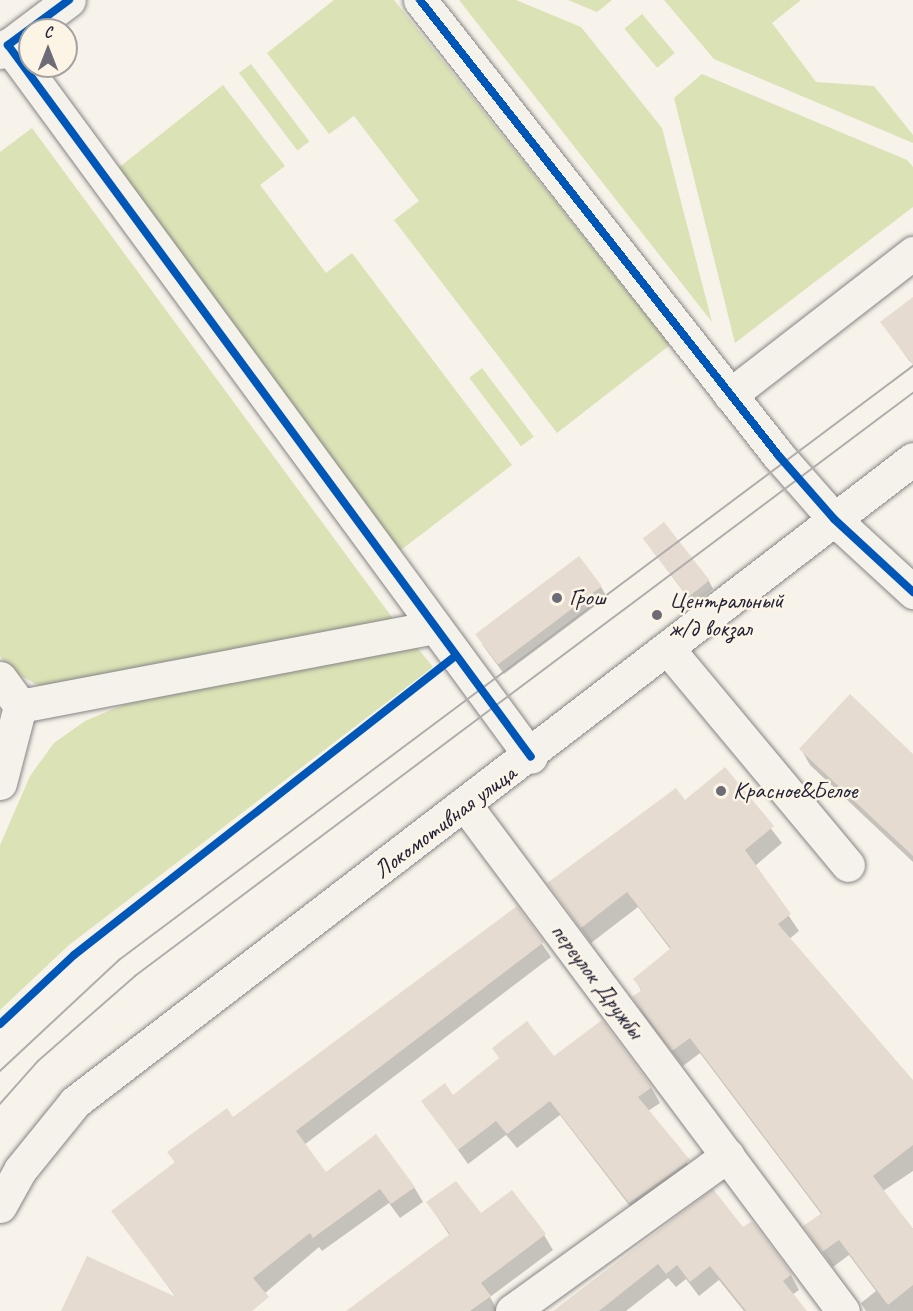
<!DOCTYPE html>
<html>
<head>
<meta charset="utf-8">
<style>
	body { margin:0 }
	#map { position:relative; width:913px; height:1311px; overflow:hidden; background:#f7f3ea; font-family:Caveat,sans-serif }
	div>[style] { position:absolute }
	.green>* { inset:0; background:#dbe2b5; transform-origin:0 0 }
	.shadow>* { inset:0; background:#0003 }
	.building>* { inset:0; background:#e5dbd0; transform-origin:0 0 }
	.roads { filter:drop-shadow(0 0 2px #868485) drop-shadow(0 0 2px #868485) }
	.minor>* { height:33px; margin:-16.5px; padding:0 16.5px; transform-origin:16.5px; border-radius:16.5px; background:#f5f2ec }
	.major>* { height:33px; margin:-16.5px; padding:0 16.5px; transform-origin:16.5px; border-radius:16.5px; background:#f5f2ec }
	.tram>* { height:1.5px; margin:-0.75px; padding:0 0.75px; transform-origin:0.75px; border-radius:0.75px; background:#b0aead }
	.cycleway>* { height:8px; margin:-4px; padding:0 4px; transform-origin:4px; border-radius:4px; background:#0057b8 }
	.dots>* { width:16px; height:16px; translate:-50% -50%; box-sizing:border-box; border:3px solid #fcf5e5; border-radius:50% }
	span { translate:-50% -50%; white-space:nowrap; text-align:center; line-height:1.15; -webkit-text-stroke:5px #fcf5e5; paint-order:stroke }
	.poi-label { font-size:24px; color:#22223b }
	.left { translate:0 -50%; text-align:left }
	.street-label { font-size:24px; color:#22223b }
	.north { position:absolute; left:18px; top:18px; width:60px; height:60px; box-sizing:border-box; background:#fcf5e5; border:2px solid #a5a1a1; border-radius:50%; rotate:0deg; font-size:16px; font-weight:700; line-height:24px; text-align:center; color:#22223b }
	.north::after { content:''; display:block; margin:auto; width:21px; height:27px; background:#6d6b78; clip-path:polygon(50% 0,100% 100%,50% 72%,0 100%) }
</style>
</head>
<body>
<div id="map">
	<div class="green">
		<i style="clip-path:polygon(334px 0,394px 0,670px 345px,557px 433px,394px 220px,419px 201px,354px 116px,329px 134px,267px 53px)"></i>
		<i style="clip-path:polygon(459px 0,516px 0,581px 27px,662px 128px,712px 322px)"></i>
		<i style="clip-path:polygon(568px 0,612px 0,597px 12px)"></i>
		<i style="clip-path:polygon(664px 0,801px 0,772px 23px,816px 82px,874px 86px,913px 135px,913px 143px,714px 59px)"></i>
		<i style="left:642px;top:14px;width:51px;height:23px;rotate:50deg"></i>
		<i style="left:251px;top:64px;width:97px;height:15px;rotate:53deg"></i>
		<i style="clip-path:polygon(702px 74px,907px 160px,913px 167px,913px 207px,735px 343px,674px 98px)"></i>
		<i style="clip-path:polygon(223px 85px,285px 166px,260px 185px,326px 273px,352px 253px,512px 465px,397px 553px,117px 169px)"></i>
		<i style="clip-path:polygon(32px 128px,397px 624px,42px 687px,11px 671px,0 656px,0 152px)"></i>
		<i style="left:482px;top:368px;width:86px;height:16px;rotate:53deg"></i>
		<i style="clip-path:polygon(415px 645px,433px 667px,69px 945px,0 1010px,0 845px,30px 776px,54px 743px,85px 721px,125px 704px)"></i>
	</div>
	<div class="shadow">
		<i style="clip-path:polygon(913px 298px,913px 360px,910px 362px,882px 322px)"></i>
		<i style="clip-path:polygon(649px 546px,709px 581px,713px 589px,693px 604px)"></i>
		<i style="clip-path:polygon(601px 587px,607px 597px,504px 674px,482px 644px)"></i>
		<i style="clip-path:polygon(801px 749px,913px 757px,913px 862px,810px 765px)"></i>
		<i style="clip-path:polygon(725px 769px,782px 843px,755px 866px,799px 931px,789px 939px,913px 1084px,913px 1171px,883px 1191px,913px 1229px,913px 1311px,866px 1311px,861px 1303px,876px 1291px,849px 1255px,833px 1267px,805px 1227px,822px 1215px,700px 1053px,683px 1066px,643px 1014px,634px 998px,642px 992px,635px 979px,671px 950px,638px 907px,591px 943px,549px 884px,684px 803px)"></i>
		<i style="clip-path:polygon(517px 908px,551px 957px,304px 1145px,326px 1174px,414px 1187px,423px 1202px,400px 1218px,389px 1203px,322px 1251px,319px 1247px,244px 1311px,62px 1311px,177px 1299px,113px 1211px,176px 1164px,169px 1152px,233px 1119px)"></i>
		<i style="clip-path:polygon(554px 1058px,651px 1087px,660px 1103px,648px 1111px,697px 1176px,639px 1218px,560px 1115px,517px 1148px,506px 1135px,468px 1164px,423px 1101px,453px 1097px)"></i>
		<i style="clip-path:polygon(713px 1191px,743px 1229px,752px 1223px,791px 1275px,799px 1290px,792px 1295px,805px 1311px,744px 1311px,719px 1280px,699px 1296px,686px 1279px,676px 1287px,668px 1278px,626px 1311px,556px 1311px)"></i>
		<i style="clip-path:polygon(428px 1203px,544px 1235px,553px 1250px,490px 1297px,498px 1311px,356px 1311px,450px 1236px)"></i>
	</div>
	<div class="building">
		<i style="clip-path:polygon(913px 297px,913px 365px,880px 322px)"></i>
		<i style="left:664px;top:522px;width:74px;height:27px;rotate:52deg"></i>
		<i style="left:579px;top:556px;width:38px;height:130px;rotate:53deg"></i>
		<i style="clip-path:polygon(850px 694px,913px 754px,913px 856px,799px 749px)"></i>
		<i style="clip-path:polygon(725px 767px,774px 826px,745px 850px,791px 914px,778px 924px,913px 1080px,913px 1145px,873px 1176px,913px 1229px,913px 1285px,888px 1305px,839px 1240px,822px 1252px,803px 1226px,822px 1213px,690px 1038px,672px 1051px,632px 997px,642px 990px,633px 979px,671px 948px,627px 892px,581px 928px,547px 883px,676px 788px,685px 800px)"></i>
		<i style="clip-path:polygon(517px 906px,544px 942px,296px 1131px,326px 1172px,376px 1134px,415px 1187px,391px 1204px,380px 1189px,313px 1238px,310px 1233px,253px 1278px,269px 1297px,252px 1311px,61px 1311px,87px 1256px,176px 1297px,111px 1211px,175px 1162px,167px 1152px,227px 1108px,233px 1117px)"></i>
		<i style="clip-path:polygon(602px 1020px,652px 1087px,638px 1097px,690px 1160px,629px 1203px,550px 1101px,507px 1134px,496px 1121px,458px 1150px,421px 1101px,445px 1083px,453px 1095px,499px 1058px,492px 1048px,527px 1021px,554px 1056px)"></i>
		<i style="clip-path:polygon(456px 1181px,481px 1213px,512px 1190px,546px 1234px,481px 1283px,491px 1296px,470px 1311px,346px 1311px,450px 1234px,426px 1202px)"></i>
		<i style="clip-path:polygon(713px 1189px,743px 1227px,752px 1221px,792px 1274px,783px 1281px,807px 1311px,746px 1311px,710px 1266px,690px 1282px,677px 1265px,666px 1274px,658px 1264px,599px 1311px,553px 1311px)"></i>
	</div>
	<div class="roads">
		<div class="minor">
			<i style="left:420px;top:0;width:579px;rotate:51.8deg"></i>
			<i style="left:778px;top:455px;width:85px;rotate:48.8deg"></i>
			<i style="left:834px;top:519px;width:108px;rotate:42.7deg"></i>
			<i style="left:8px;top:45px;width:883px;rotate:53.7deg"></i>
			<i style="left:0;top:52px;width:86px;rotate:-37deg"></i>
			<i style="left:730px;top:395px;width:232px;rotate:-37.8deg"></i>
			<i style="left:668px;top:649px;width:281px;rotate:50.2deg"></i>
			<i style="left:0;top:678px;width:34px;rotate:54deg"></i>
			<i style="left:20px;top:706px;width:422px;rotate:-10.8deg"></i>
			<i style="left:0;top:783px;width:80px;rotate:-75.4deg"></i>
			<i style="left:466px;top:806px;width:630px;rotate:53.26deg"></i>
			<i style="left:512px;top:1311px;width:266px;rotate:-35.8deg"></i>
		</div>
		<div class="major">
			<i style="left:0;top:1206px;width:41px;rotate:-60.9deg"></i>
			<i style="left:20px;top:1170px;width:87px;rotate:-51deg"></i>
			<i style="left:75px;top:1102px;width:1056px;rotate:-37.5deg"></i>
		</div>
	</div>
	<div class="tram">
		<i style="left:0;top:1071px;width:163px;rotate:-43deg"></i>
		<i style="left:119px;top:960px;width:992px;rotate:-36.8deg"></i>
		<i style="left:0;top:1104px;width:57px;rotate:-48.5deg"></i>
		<i style="left:38px;top:1061px;width:129px;rotate:-41.2deg"></i>
		<i style="left:135px;top:976px;width:972px;rotate:-36.85deg"></i>
	</div>
	<div class="cycleway">
		<i style="left:69px;top:0;width:76px;rotate:143.6deg"></i>
		<i style="left:8px;top:45px;width:883px;rotate:53.7deg"></i>
		<i style="left:420px;top:0;width:579px;rotate:51.8deg"></i>
		<i style="left:778px;top:455px;width:85px;rotate:48.8deg"></i>
		<i style="left:834px;top:519px;width:108px;rotate:42.7deg"></i>
		<i style="left:0;top:1024px;width:101px;rotate:-43deg"></i>
		<i style="left:74px;top:955px;width:485px;rotate:-38.1deg"></i>
	</div>
	<div class="dots">
		<i style="left:557px;top:598px;background:#6d6b78"></i>
		<i style="left:657px;top:615px;background:#6d6b78"></i>
		<i style="left:721px;top:791px;background:#6d6b78"></i>
	</div>
	<div class="poi-label">
		<span class="left" style="left:569px;top:598px">Грош</span>
		<span class="left" style="left:669px;top:615px">Центральный<br>ж/д вокзал</span>
		<span class="left" style="left:733px;top:791px">Красное&amp;Белое</span>
	</div>
	<div class="street-label">
		<span style="left:445px;top:822px;rotate:-37deg">Локомотивная улица</span>
		<span style="left:597px;top:981px;rotate:53deg">переулок Дружбы</span>
	</div>
	<div class="north">С</div>
</div>
</body>
</html>
